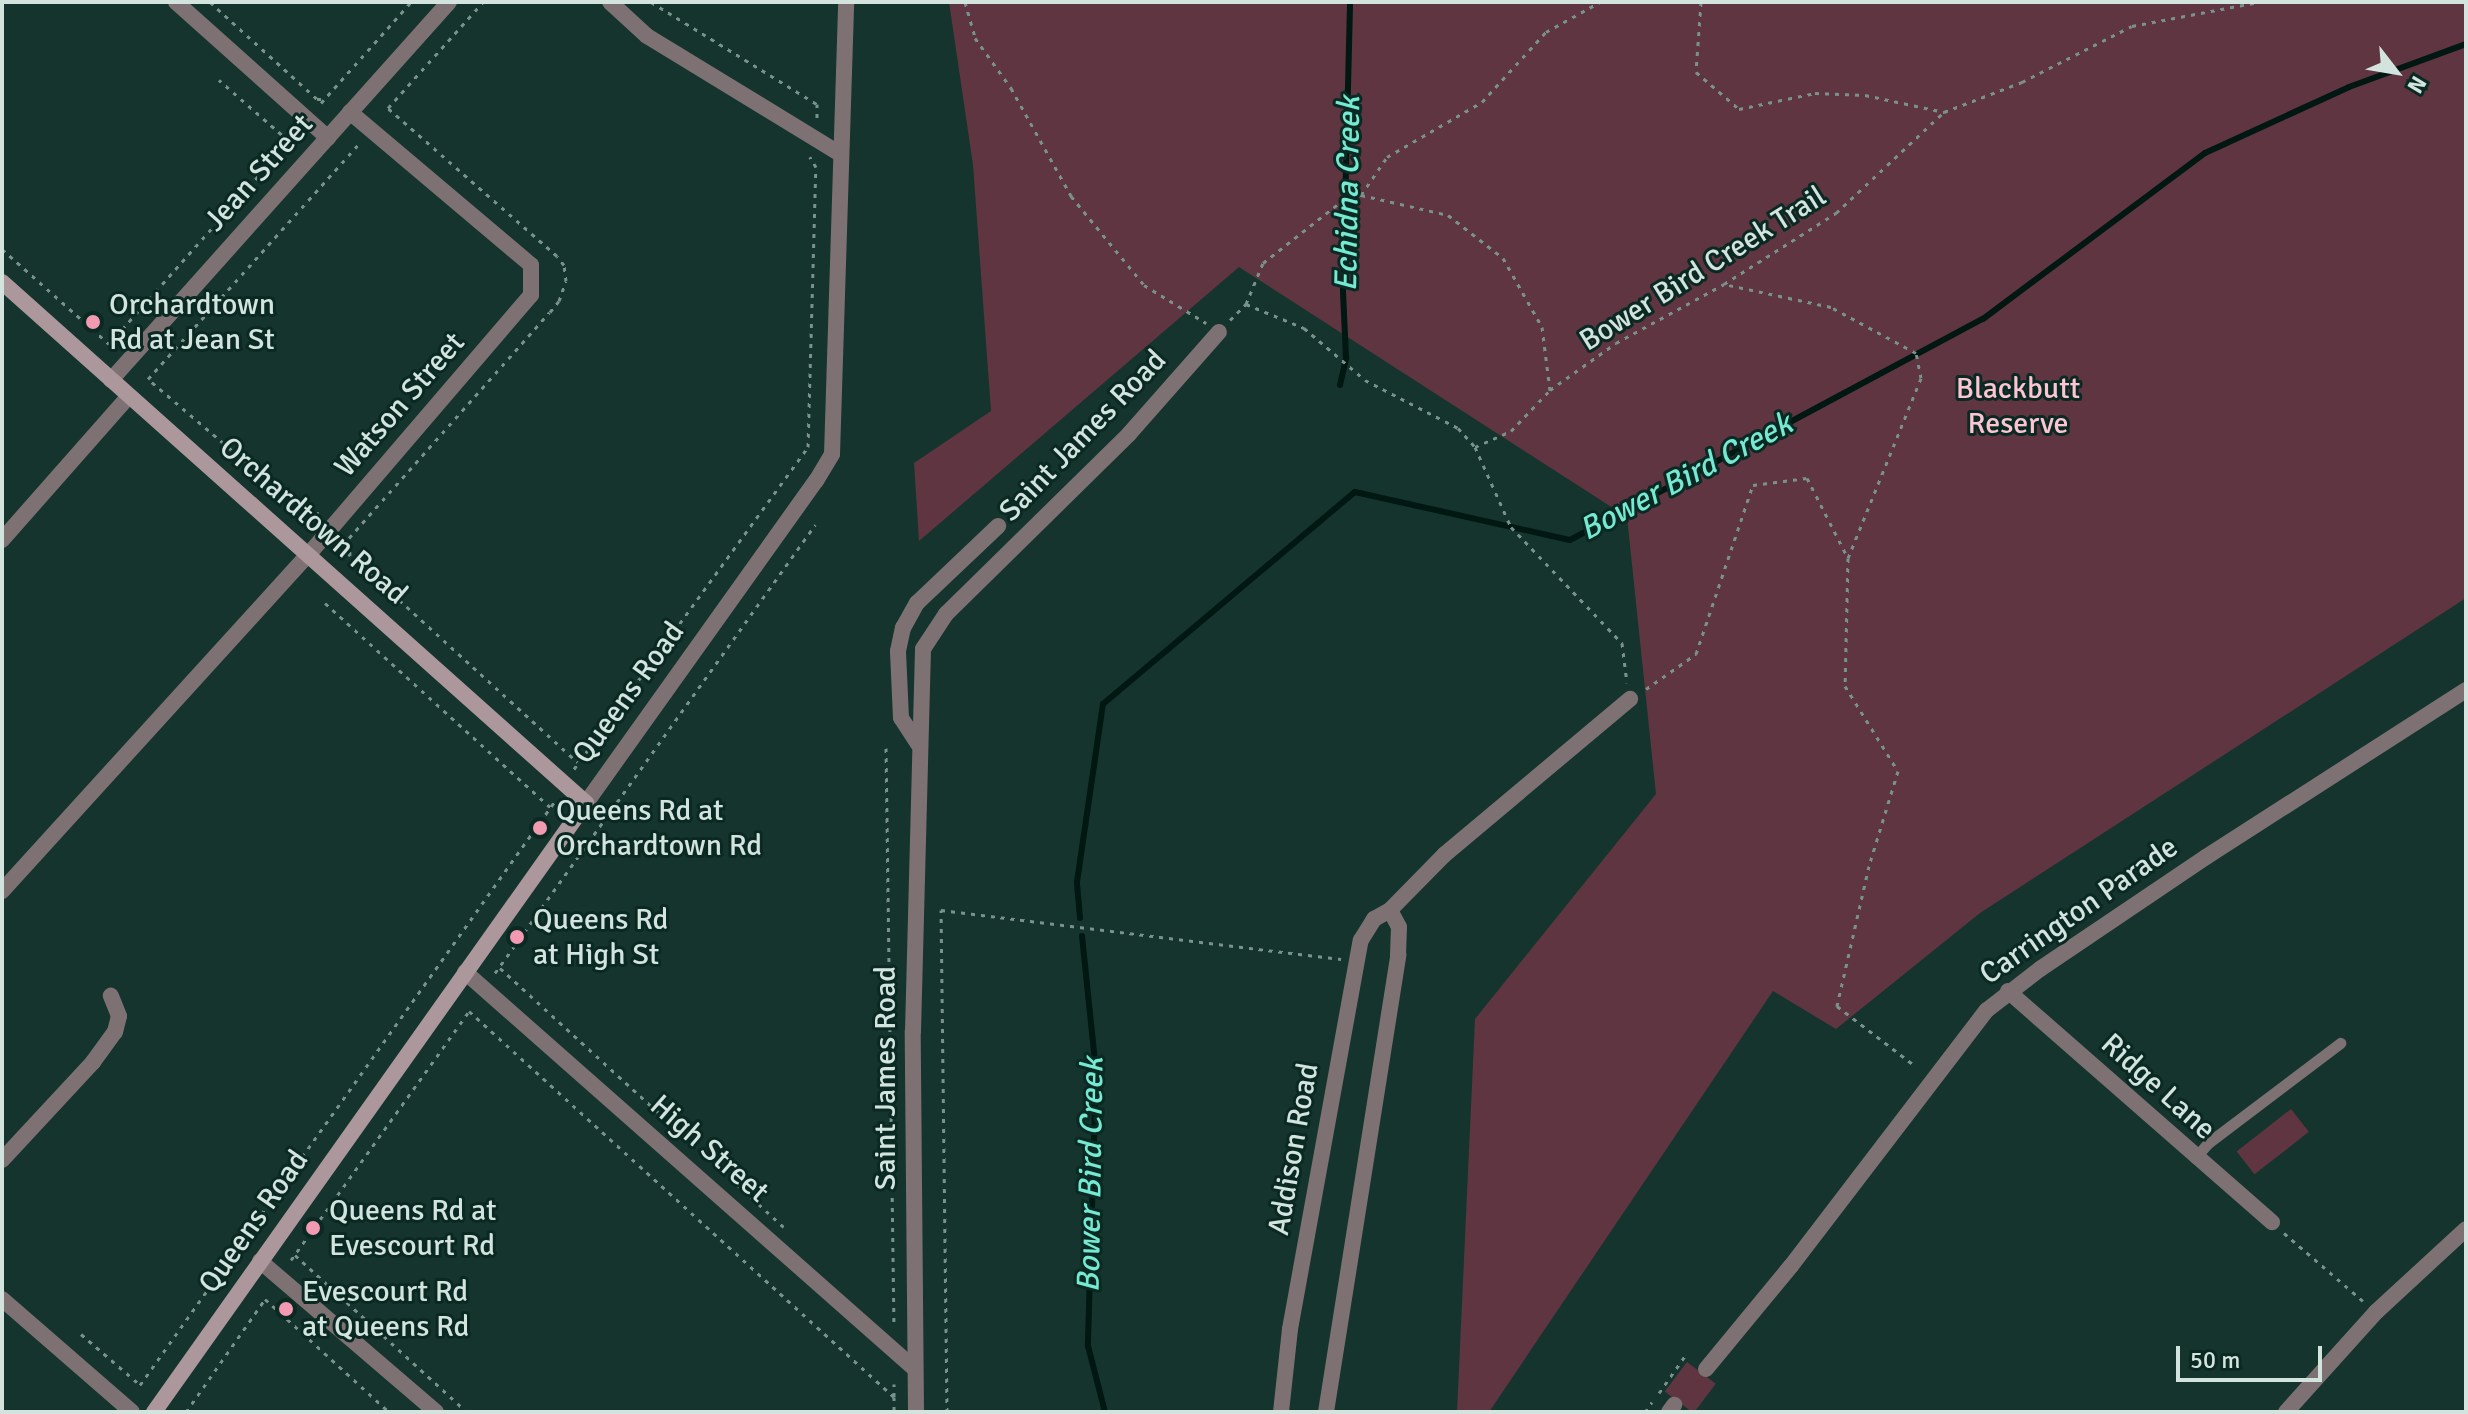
<!DOCTYPE html>
<html>
<head>
<meta charset="utf-8">
<style>
	body { margin:0 }
	#map { position:relative; width:2468px; height:1414px; overflow:hidden; background:#15342d; font-family:Signika,sans-serif }
	div>[style] { position:absolute }
	.green>* { inset:0; background:#5f3541; transform-origin:0 0 }
	.stream>* { height:6px; margin:-3px; padding:0 3px; transform-origin:3px; border-radius:3px; background:#001712 }
	.path>* { height:3px; margin-top:-1.5px; transform-origin:0; background:repeating-linear-gradient(90deg,#7a928c 0 4px,transparent 0 10px) }
	.lane>* { height:11px; margin:-5.5px; padding:0 5.5px; transform-origin:5.5px; border-radius:5.5px; background:#7e7174 }
	.street>* { height:16px; margin:-8px; padding:0 8px; transform-origin:8px; border-radius:8px; background:#7e7174 }
	.secondary>* { height:16px; margin:-8px; padding:0 8px; transform-origin:8px; border-radius:8px; background:#ac979c }
	.dots>* { width:22px; height:22px; translate:-50% -50%; box-sizing:border-box; border:4px solid #0a2923; border-radius:50% }
	span { translate:-50% -50%; white-space:nowrap; text-align:center; line-height:1.15; -webkit-text-stroke:6px #0a2923; paint-order:stroke }
	.street-label { font-size:30px; color:#d3e4df }
	.poi-label { font-size:30px; color:#d3e4df }
	.left { translate:0 -50%; text-align:left }
	.park-label { font-size:30px; color:#fdc4d2 }
	.water-label { font-size:32px; color:#75e9d1; font-style:italic }
	.frame { position:absolute; inset:0; border:4px solid #d3e4df; pointer-events:none }
	.north { position:absolute; left:2356px; top:32px; width:80px; height:80px; -webkit-text-stroke:6px #0a2923; paint-order:stroke; rotate:121deg; font-size:22px; font-weight:700; line-height:32px; text-align:center; color:#d3e4df }
	.north::after { content:''; display:block; margin:auto; width:28px; height:36px; background:#d3e4df; clip-path:polygon(50% 0,100% 100%,50% 72%,0 100%) }
	.scale { position:absolute; left:2176px; top:1346px; width:146px; height:36px; box-sizing:border-box; border:4px solid #d3e4df; border-top:0; padding-left:10px; font-size:24px; line-height:28px; white-space:nowrap; color:#d3e4df; -webkit-text-stroke:6px #0a2923; paint-order:stroke }
</style>
</head>
<body>
<div id="map">
	<div class="green">
		<i style="clip-path:polygon(949px 2px,2466px 2px,2466px 598px,1980px 913px,1836px 1029px,1773px 991px,1489px 1412px,1457px 1412px,1475px 1019px,1656px 794px,1627px 517px,1239px 267px,919px 541px,914px 463px,991px 411px,973px 165px)"></i>
		<i style="left:2291px;top:1109px;width:29px;height:69px;rotate:52deg"></i>
		<i style="left:1687px;top:1362px;width:36px;height:37px;rotate:37deg"></i>
	</div>
	<div class="stream">
		<i style="left:1340px;top:385px;width:28px;rotate:-77deg"></i>
		<i style="left:1346px;top:358px;width:67px;rotate:-92.6deg"></i>
		<i style="left:1343px;top:291px;width:289px;rotate:-88.6deg"></i>
		<i style="left:1080px;top:918px;width:36px;rotate:-95deg"></i>
		<i style="left:1077px;top:882px;width:180px;rotate:-81.7deg"></i>
		<i style="left:1103px;top:704px;width:329px;rotate:-40.1deg"></i>
		<i style="left:1355px;top:492px;width:220px;rotate:12.6deg"></i>
		<i style="left:1570px;top:540px;width:468px;rotate:-28.2deg"></i>
		<i style="left:1983px;top:319px;width:277px;rotate:-36.8deg"></i>
		<i style="left:2205px;top:153px;width:158px;rotate:-24.6deg"></i>
		<i style="left:2349px;top:87px;width:125px;rotate:-20.2deg"></i>
		<i style="left:1082px;top:936px;width:136px;rotate:84.1deg"></i>
		<i style="left:1096px;top:1071px;width:275px;rotate:91.7deg"></i>
		<i style="left:1088px;top:1346px;width:68px;rotate:75.6deg"></i>
	</div>
	<div class="path">
		<i style="left:210px;top:2px;width:144px;rotate:42.2deg"></i>
		<i style="left:317px;top:99px;width:8px"></i>
		<i style="left:651px;top:2px;width:195px;rotate:31.6deg"></i>
		<i style="left:817px;top:104px;width:16px;rotate:90deg"></i>
		<i style="left:965px;top:2px;width:37px;rotate:74deg"></i>
		<i style="left:975px;top:38px;width:62px;rotate:54.2deg"></i>
		<i style="left:1011px;top:88px;width:124px;rotate:60.9deg"></i>
		<i style="left:1071px;top:196px;width:115px;rotate:50.6deg"></i>
		<i style="left:1144px;top:285px;width:73px;rotate:31.5deg"></i>
		<i style="left:1701px;top:2px;width:70px;rotate:94.1deg"></i>
		<i style="left:1696px;top:72px;width:57px;rotate:40.7deg"></i>
		<i style="left:1739px;top:109px;width:78px;rotate:-11.9deg"></i>
		<i style="left:1815px;top:93px;width:50px;rotate:2.3deg"></i>
		<i style="left:1865px;top:95px;width:81px;rotate:12.1deg"></i>
		<i style="left:321px;top:103px;width:135px;rotate:-48.3deg"></i>
		<i style="left:289px;top:141px;width:8px;rotate:-50deg"></i>
		<i style="left:1361px;top:195px;width:89px;rotate:12.9deg"></i>
		<i style="left:1448px;top:215px;width:70px;rotate:38deg"></i>
		<i style="left:1503px;top:258px;width:79px;rotate:60.5deg"></i>
		<i style="left:1542px;top:327px;width:64px;rotate:82.8deg"></i>
		<i style="left:2px;top:249px;width:143px;rotate:41.6deg"></i>
		<i style="left:1246px;top:304px;width:63px;rotate:22.5deg"></i>
		<i style="left:1304px;top:328px;width:80px;rotate:40.4deg"></i>
		<i style="left:1365px;top:380px;width:105px;rotate:27.3deg"></i>
		<i style="left:1458px;top:428px;width:25px;rotate:48deg"></i>
		<i style="left:1475px;top:447px;width:88px;rotate:65.8deg"></i>
		<i style="left:1511px;top:527px;width:161px;rotate:46.3deg"></i>
		<i style="left:1622px;top:643px;width:40px;rotate:82.9deg"></i>
		<i style="left:1230px;top:320px;width:23px;rotate:-45deg"></i>
		<i style="left:1246px;top:304px;width:44px;rotate:-67.5deg"></i>
		<i style="left:1263px;top:263px;width:107px;rotate:-38.2deg"></i>
		<i style="left:1347px;top:197px;width:14px;rotate:-8deg"></i>
		<i style="left:1361px;top:195px;width:46px;rotate:-55.6deg"></i>
		<i style="left:1387px;top:157px;width:110px;rotate:-30.1deg"></i>
		<i style="left:1482px;top:102px;width:95px;rotate:-47.6deg"></i>
		<i style="left:1546px;top:32px;width:62px;rotate:-29.1deg"></i>
		<i style="left:114px;top:348px;width:6px;rotate:-141deg"></i>
		<i style="left:109px;top:344px;width:271px;rotate:-48.4deg"></i>
		<i style="left:289px;top:141px;width:93px;rotate:-138.9deg"></i>
		<i style="left:1475px;top:447px;width:39px;rotate:-24deg"></i>
		<i style="left:1511px;top:431px;width:57px;rotate:-46.4deg"></i>
		<i style="left:1550px;top:390px;width:81px;rotate:-35.5deg"></i>
		<i style="left:1616px;top:343px;width:123px;rotate:-28.6deg"></i>
		<i style="left:1724px;top:284px;width:133px;rotate:-32.4deg"></i>
		<i style="left:1836px;top:213px;width:148px;rotate:-43.1deg"></i>
		<i style="left:1944px;top:112px;width:84px;rotate:-21deg"></i>
		<i style="left:2022px;top:82px;width:123px;rotate:-27deg"></i>
		<i style="left:2132px;top:26px;width:129px;rotate:-10.7deg"></i>
		<i style="left:307px;top:514px;width:12px;rotate:-5deg"></i>
		<i style="left:315px;top:521px;width:219px;rotate:-139.6deg"></i>
		<i style="left:148px;top:379px;width:316px;rotate:-48.1deg"></i>
		<i style="left:340px;top:546px;width:321px;rotate:42.3deg"></i>
		<i style="left:350px;top:556px;width:18px;rotate:-93deg"></i>
		<i style="left:349px;top:538px;width:302px;rotate:-48.4deg"></i>
		<i style="left:550px;top:312px;width:14px;rotate:-51deg"></i>
		<i style="left:559px;top:301px;width:21px;rotate:-71deg"></i>
		<i style="left:566px;top:281px;width:16px;rotate:-97deg"></i>
		<i style="left:564px;top:265px;width:11px;rotate:-128deg"></i>
		<i style="left:557px;top:256px;width:225px;rotate:-138.8deg"></i>
		<i style="left:388px;top:108px;width:142px;rotate:-48.1deg"></i>
		<i style="left:1848px;top:558px;width:128px;rotate:91.3deg"></i>
		<i style="left:1845px;top:686px;width:100px;rotate:58.1deg"></i>
		<i style="left:1898px;top:771px;width:99px;rotate:107deg"></i>
		<i style="left:1869px;top:866px;width:144px;rotate:102.9deg"></i>
		<i style="left:1837px;top:1006px;width:97px;rotate:37.5deg"></i>
		<i style="left:325px;top:603px;width:304px;rotate:42.2deg"></i>
		<i style="left:1646px;top:689px;width:61px;rotate:-35deg"></i>
		<i style="left:1696px;top:654px;width:178px;rotate:-71.4deg"></i>
		<i style="left:1753px;top:485px;width:54px;rotate:-7.4deg"></i>
		<i style="left:1807px;top:478px;width:90px;rotate:62.9deg"></i>
		<i style="left:1848px;top:558px;width:194px;rotate:-67.9deg"></i>
		<i style="left:1921px;top:378px;width:25px;rotate:-101deg"></i>
		<i style="left:1916px;top:353px;width:97px;rotate:-151.6deg"></i>
		<i style="left:1831px;top:307px;width:109px;rotate:-167.9deg"></i>
		<i style="left:886px;top:748px;width:577px;rotate:89.21deg"></i>
		<i style="left:574px;top:769px;width:398px;rotate:-54deg"></i>
		<i style="left:808px;top:447px;width:280px;rotate:-88.4deg"></i>
		<i style="left:816px;top:167px;width:12px;rotate:-121deg"></i>
		<i style="left:500px;top:968px;width:384px;rotate:42.4deg"></i>
		<i style="left:495px;top:973px;width:551px;rotate:-54.46deg"></i>
		<i style="left:2284px;top:1233px;width:104px;rotate:40.7deg"></i>
		<i style="left:295px;top:1255px;width:233px;rotate:42.4deg"></i>
		<i style="left:291px;top:1260px;width:306px;rotate:-54.4deg"></i>
		<i style="left:469px;top:1011px;width:574px;rotate:42.25deg"></i>
		<i style="left:894px;top:1397px;width:15px;rotate:90deg"></i>
		<i style="left:81px;top:1334px;width:78px;rotate:40.8deg"></i>
		<i style="left:140px;top:1385px;width:716px;rotate:-54.6deg"></i>
		<i style="left:1659px;top:1393px;width:45px;rotate:-54.9deg"></i>
		<i style="left:894px;top:1397px;width:13px;rotate:-90deg"></i>
		<i style="left:186px;top:1412px;width:138px;rotate:-55deg"></i>
		<i style="left:265px;top:1299px;width:168px;rotate:42.3deg"></i>
		<i style="left:947px;top:1412px;width:502px;rotate:-90.68deg"></i>
		<i style="left:941px;top:910px;width:403px;rotate:7deg"></i>
		<i style="left:1645px;top:1412px;width:12px;rotate:-55deg"></i>
	</div>
	<div class="lane">
		<i style="left:2195px;top:1158px;width:20px;rotate:-49deg"></i>
		<i style="left:2208px;top:1143px;width:166px;rotate:-37.1deg"></i>
	</div>
	<div class="street">
		<i style="left:176px;top:2px;width:204px;rotate:41.8deg"></i>
		<i style="left:610px;top:2px;width:50px;rotate:42.6deg"></i>
		<i style="left:647px;top:36px;width:225px;rotate:31.4deg"></i>
		<i style="left:111px;top:380px;width:507px;rotate:-48.2deg"></i>
		<i style="left:2px;top:540px;width:192px;rotate:-48.6deg"></i>
		<i style="left:918px;top:744px;width:31px;rotate:-123deg"></i>
		<i style="left:901px;top:718px;width:67px;rotate:-92.6deg"></i>
		<i style="left:898px;top:651px;width:24px;rotate:-78deg"></i>
		<i style="left:903px;top:628px;width:29px;rotate:-61deg"></i>
		<i style="left:917px;top:603px;width:112px;rotate:-43.5deg"></i>
		<i style="left:586px;top:803px;width:396px;rotate:-54.5deg"></i>
		<i style="left:816px;top:481px;width:31px;rotate:-59deg"></i>
		<i style="left:832px;top:454px;width:452px;rotate:-88.2deg"></i>
		<i style="left:2px;top:891px;width:456px;rotate:-47.7deg"></i>
		<i style="left:309px;top:554px;width:341px;rotate:-49.4deg"></i>
		<i style="left:531px;top:295px;width:30px;rotate:-90deg"></i>
		<i style="left:531px;top:265px;width:237px;rotate:-139.8deg"></i>
		<i style="left:465px;top:972px;width:600px;rotate:41.42deg"></i>
		<i style="left:2008px;top:991px;width:351px;rotate:41.2deg"></i>
		<i style="left:2px;top:1160px;width:134px;rotate:-47.1deg"></i>
		<i style="left:93px;top:1062px;width:37px;rotate:-54deg"></i>
		<i style="left:115px;top:1032px;width:16px;rotate:-76deg"></i>
		<i style="left:119px;top:1016px;width:22px;rotate:-112deg"></i>
		<i style="left:260px;top:1261px;width:232px;rotate:40.6deg"></i>
		<i style="left:2px;top:1299px;width:172px;rotate:41deg"></i>
		<i style="left:1706px;top:1369px;width:134px;rotate:-50.5deg"></i>
		<i style="left:1791px;top:1266px;width:322px;rotate:-52.6deg"></i>
		<i style="left:1987px;top:1010px;width:67px;rotate:-37.7deg"></i>
		<i style="left:2040px;top:969px;width:200px;rotate:-34deg"></i>
		<i style="left:2206px;top:857px;width:309px;rotate:-32.7deg"></i>
		<i style="left:916px;top:1412px;width:381px;rotate:-90.5deg"></i>
		<i style="left:913px;top:1031px;width:382px;rotate:-88.5deg"></i>
		<i style="left:923px;top:649px;width:42px;rotate:-56.7deg"></i>
		<i style="left:946px;top:614px;width:257px;rotate:-44.5deg"></i>
		<i style="left:1129px;top:434px;width:136px;rotate:-48.6deg"></i>
		<i style="left:1281px;top:1412px;width:83px;rotate:-83.8deg"></i>
		<i style="left:1290px;top:1329px;width:395px;rotate:-79.7deg"></i>
		<i style="left:1361px;top:940px;width:25px;rotate:-58deg"></i>
		<i style="left:1374px;top:919px;width:18px;rotate:-29deg"></i>
		<i style="left:1390px;top:910px;width:77px;rotate:-45.5deg"></i>
		<i style="left:1444px;top:855px;width:243px;rotate:-40deg"></i>
		<i style="left:1326px;top:1412px;width:463px;rotate:-81deg"></i>
		<i style="left:1398px;top:955px;width:28px;rotate:-88deg"></i>
		<i style="left:1399px;top:927px;width:19px;rotate:-118deg"></i>
		<i style="left:1669px;top:1412px;width:9px;rotate:-54deg"></i>
		<i style="left:2286px;top:1412px;width:135px;rotate:-48deg"></i>
		<i style="left:2376px;top:1312px;width:122px;rotate:-42.7deg"></i>
	</div>
	<div class="secondary">
		<i style="left:2px;top:282px;width:783px;rotate:41.74deg"></i>
		<i style="left:586px;top:803px;width:747px;rotate:125.35deg"></i>
	</div>
	<div class="dots">
		<i style="left:93px;top:322px;background:#f19ab1"></i>
		<i style="left:540px;top:828px;background:#f19ab1"></i>
		<i style="left:517px;top:937px;background:#f19ab1"></i>
		<i style="left:313px;top:1228px;background:#f19ab1"></i>
		<i style="left:286px;top:1309px;background:#f19ab1"></i>
	</div>
	<div class="street-label">
		<span style="left:259px;top:173px;rotate:-48deg">Jean Street</span>
		<span style="left:1703px;top:269px;rotate:-32deg">Bower Bird Creek Trail</span>
		<span style="left:400px;top:405px;rotate:-49deg">Watson Street</span>
		<span style="left:1083px;top:436px;rotate:-46deg">Saint James Road</span>
		<span style="left:313px;top:521px;rotate:41deg">Orchardtown Road</span>
		<span style="left:629px;top:693px;rotate:-54deg">Queens Road</span>
		<span style="left:2079px;top:911px;rotate:-35deg">Carrington Parade</span>
		<span style="left:886px;top:1078px;rotate:-90deg">Saint James Road</span>
		<span style="left:2158px;top:1087px;rotate:42deg">Ridge Lane</span>
		<span style="left:709px;top:1149px;rotate:41deg">High Street</span>
		<span style="left:1294px;top:1149px;rotate:-80deg">Addison Road</span>
		<span style="left:254px;top:1222px;rotate:-55deg">Queens Road</span>
	</div>
	<div class="poi-label">
		<span class="left" style="left:109px;top:322px">Orchardtown<br>Rd at Jean St</span>
		<span class="left" style="left:556px;top:828px">Queens Rd at<br>Orchardtown Rd</span>
		<span class="left" style="left:533px;top:937px">Queens Rd<br>at High St</span>
		<span class="left" style="left:329px;top:1228px">Queens Rd at<br>Evescourt Rd</span>
		<span class="left" style="left:302px;top:1309px">Evescourt Rd<br>at Queens Rd</span>
	</div>
	<div class="park-label">
		<span style="left:2018px;top:406px">Blackbutt<br>Reserve</span>
	</div>
	<div class="water-label">
		<span style="left:1348px;top:194px;rotate:-89deg">Echidna Creek</span>
		<span style="left:1686px;top:477px;rotate:-28deg">Bower Bird Creek</span>
		<span style="left:1091px;top:1175px;rotate:-89deg">Bower Bird Creek</span>
	</div>
	<div class="frame"></div>
	<div class="north">N</div>
	<div class="scale">50 m</div>
</div>
</body>
</html>
